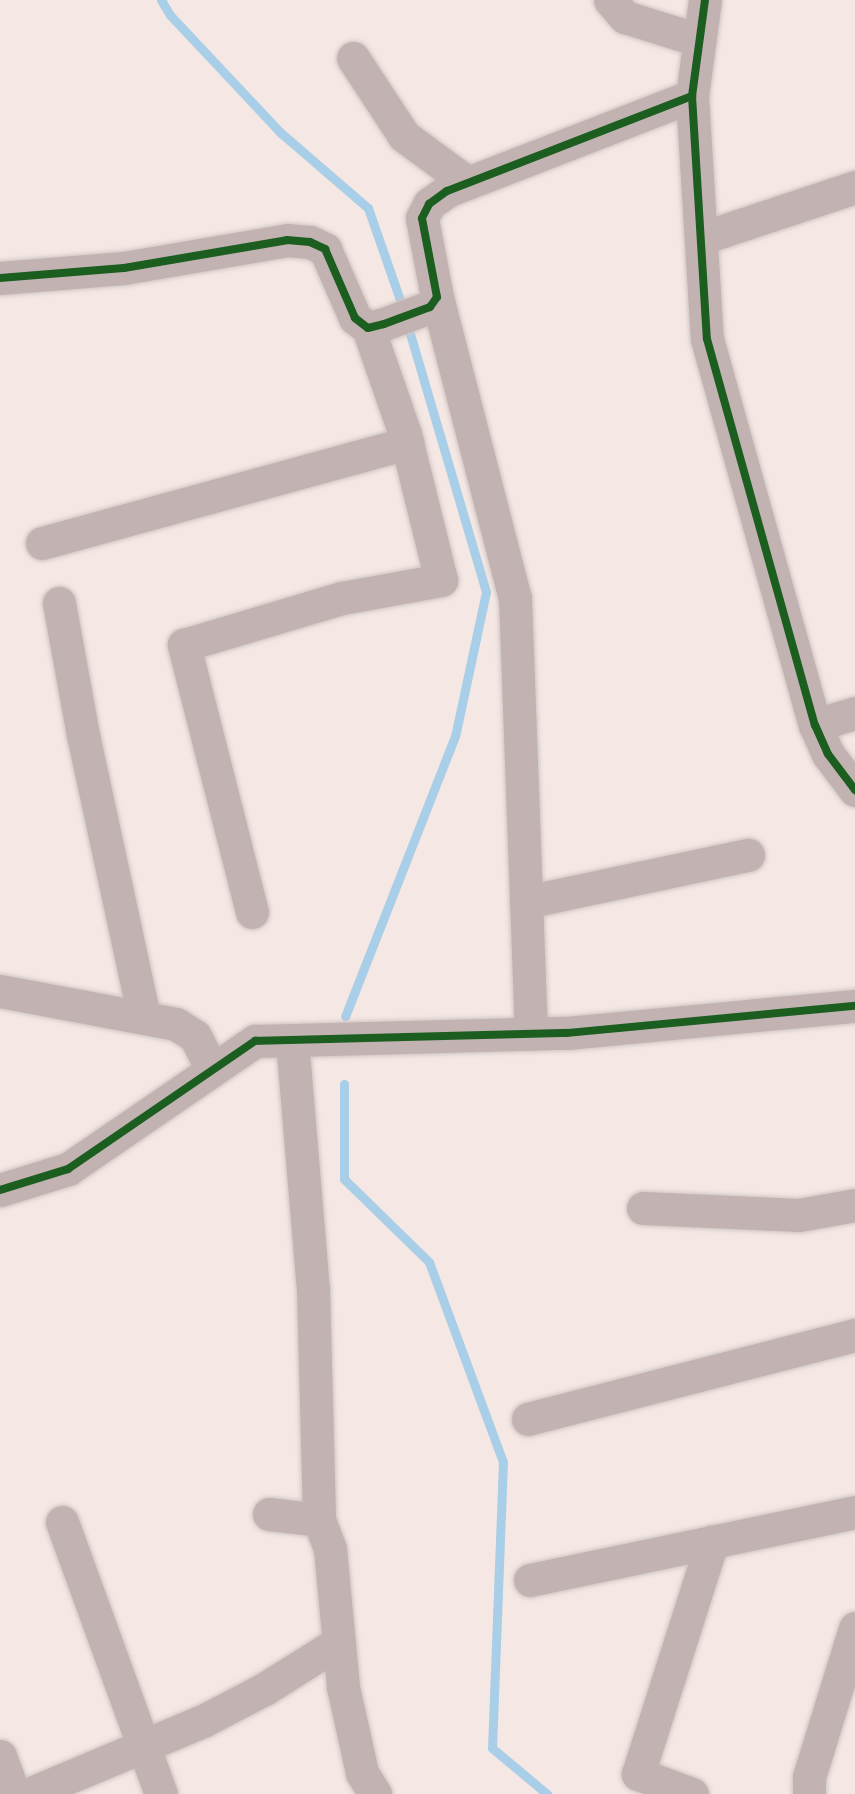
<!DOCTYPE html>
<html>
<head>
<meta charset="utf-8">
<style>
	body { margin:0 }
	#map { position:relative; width:855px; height:1794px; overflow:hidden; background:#f5e8e4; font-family:Karla,sans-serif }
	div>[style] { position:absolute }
	.stream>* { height:9px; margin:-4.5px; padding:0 4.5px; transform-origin:4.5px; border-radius:4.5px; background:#a9cee7 }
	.roads { filter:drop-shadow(0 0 2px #d0c6c3) drop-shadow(0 0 2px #d0c6c3) }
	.minor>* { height:33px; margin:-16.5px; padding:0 16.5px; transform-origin:16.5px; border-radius:16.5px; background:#c3b2b2 }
	.cycleway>* { height:8px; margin:-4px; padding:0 4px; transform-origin:4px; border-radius:4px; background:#1b5e20 }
	span { translate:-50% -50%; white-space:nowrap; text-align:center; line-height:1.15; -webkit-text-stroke:4.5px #fef6f3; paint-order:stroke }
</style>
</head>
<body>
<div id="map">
	<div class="stream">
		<i style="left:161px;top:0;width:17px;rotate:59deg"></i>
		<i style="left:170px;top:15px;width:162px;rotate:46.8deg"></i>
		<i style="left:281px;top:133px;width:115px;rotate:40.8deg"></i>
		<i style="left:368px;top:208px;width:101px;rotate:70.8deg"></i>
		<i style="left:401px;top:303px;width:301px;rotate:73.6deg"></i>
		<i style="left:486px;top:592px;width:147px;rotate:102.1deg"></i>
		<i style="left:455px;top:736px;width:301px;rotate:111.4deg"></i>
		<i style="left:344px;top:1084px;width:95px;rotate:90deg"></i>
		<i style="left:344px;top:1179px;width:119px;rotate:44.3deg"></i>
		<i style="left:429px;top:1262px;width:213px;rotate:69.7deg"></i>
		<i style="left:503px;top:1462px;width:286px;rotate:92.2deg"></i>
		<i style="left:492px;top:1748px;width:72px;rotate:39.9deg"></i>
	</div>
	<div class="roads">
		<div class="minor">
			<i style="left:610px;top:0;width:23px;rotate:49deg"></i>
			<i style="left:625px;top:17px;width:77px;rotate:17.3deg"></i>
			<i style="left:705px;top:0;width:97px;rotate:97.7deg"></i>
			<i style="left:692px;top:96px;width:243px;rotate:86.5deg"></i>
			<i style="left:707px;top:339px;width:401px;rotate:74.4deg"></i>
			<i style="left:815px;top:725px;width:32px;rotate:66deg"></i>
			<i style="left:828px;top:754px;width:45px;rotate:53.1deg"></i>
			<i style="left:353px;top:58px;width:93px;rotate:56.8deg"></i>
			<i style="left:404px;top:136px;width:79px;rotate:36.3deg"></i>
			<i style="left:702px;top:238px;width:161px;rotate:-18.4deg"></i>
			<i style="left:0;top:278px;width:124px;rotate:-4.6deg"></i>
			<i style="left:124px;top:268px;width:165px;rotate:-9.7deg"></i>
			<i style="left:287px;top:240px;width:23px;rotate:5deg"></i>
			<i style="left:310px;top:242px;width:17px;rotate:25deg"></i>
			<i style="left:325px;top:249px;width:75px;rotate:66.5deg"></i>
			<i style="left:355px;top:318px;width:16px;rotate:38deg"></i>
			<i style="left:368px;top:328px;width:16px;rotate:-14deg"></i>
			<i style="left:384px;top:324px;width:49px;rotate:-20.3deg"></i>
			<i style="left:430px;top:307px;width:12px;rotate:-55deg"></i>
			<i style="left:437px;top:297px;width:80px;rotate:-100.8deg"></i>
			<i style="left:422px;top:218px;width:16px;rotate:-63deg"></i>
			<i style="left:429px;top:204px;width:22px;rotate:-36deg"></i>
			<i style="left:447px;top:191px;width:263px;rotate:-21.2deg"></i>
			<i style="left:437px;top:297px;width:311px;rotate:75.5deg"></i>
			<i style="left:515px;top:598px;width:436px;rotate:87.9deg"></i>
			<i style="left:42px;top:543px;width:379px;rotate:-15.3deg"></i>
			<i style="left:59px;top:603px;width:134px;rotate:79.7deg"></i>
			<i style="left:83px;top:735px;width:289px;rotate:77.8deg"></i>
			<i style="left:815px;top:725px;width:42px;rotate:-16.7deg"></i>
			<i style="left:526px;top:902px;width:227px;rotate:-12deg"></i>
			<i style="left:252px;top:912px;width:276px;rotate:-104.3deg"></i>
			<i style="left:184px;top:645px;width:165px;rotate:-16.6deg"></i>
			<i style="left:342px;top:598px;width:101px;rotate:-10.3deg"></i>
			<i style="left:441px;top:580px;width:150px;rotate:-103.9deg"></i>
			<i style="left:405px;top:434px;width:112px;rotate:-109.2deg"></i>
			<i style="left:0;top:991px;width:179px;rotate:10.6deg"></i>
			<i style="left:176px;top:1024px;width:22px;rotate:32deg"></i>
			<i style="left:195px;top:1036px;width:38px;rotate:63deg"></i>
			<i style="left:292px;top:1040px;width:249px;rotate:85.2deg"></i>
			<i style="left:313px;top:1288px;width:232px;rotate:88.5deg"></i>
			<i style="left:0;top:1190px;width:71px;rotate:-17.2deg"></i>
			<i style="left:68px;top:1169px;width:227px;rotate:-34.4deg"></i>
			<i style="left:255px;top:1041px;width:312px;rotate:-1.5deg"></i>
			<i style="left:567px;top:1033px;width:289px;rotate:-5.4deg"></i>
			<i style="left:643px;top:1208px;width:156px;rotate:2.6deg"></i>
			<i style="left:799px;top:1215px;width:57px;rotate:-10.1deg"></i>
			<i style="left:528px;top:1419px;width:338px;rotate:-14.4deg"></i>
			<i style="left:269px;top:1514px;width:50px;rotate:6.8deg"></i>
			<i style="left:319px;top:1520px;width:31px;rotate:69deg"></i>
			<i style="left:330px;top:1549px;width:139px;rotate:84.6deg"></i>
			<i style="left:343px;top:1687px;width:88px;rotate:77.5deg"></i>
			<i style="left:362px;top:1773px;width:25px;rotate:58deg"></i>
			<i style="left:62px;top:1522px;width:289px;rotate:70deg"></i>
			<i style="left:530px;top:1580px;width:332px;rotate:-11.8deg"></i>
			<i style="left:0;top:1756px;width:40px;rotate:69.8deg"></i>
			<i style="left:29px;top:1794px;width:189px;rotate:-22.8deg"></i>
			<i style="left:203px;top:1721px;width:71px;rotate:-27.6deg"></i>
			<i style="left:266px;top:1688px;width:86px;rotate:-32.2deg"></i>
			<i style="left:692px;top:1794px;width:58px;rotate:-159.7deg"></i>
			<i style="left:638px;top:1774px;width:244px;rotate:-72.3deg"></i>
			<i style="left:809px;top:1794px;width:17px;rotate:-90deg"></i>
			<i style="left:809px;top:1777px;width:156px;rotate:-72.8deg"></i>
		</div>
	</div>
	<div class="cycleway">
		<i style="left:705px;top:0;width:97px;rotate:97.7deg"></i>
		<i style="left:692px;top:96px;width:243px;rotate:86.5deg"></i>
		<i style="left:707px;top:339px;width:401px;rotate:74.4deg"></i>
		<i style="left:815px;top:725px;width:32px;rotate:66deg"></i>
		<i style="left:828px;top:754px;width:45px;rotate:53.1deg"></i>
		<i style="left:0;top:278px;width:124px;rotate:-4.6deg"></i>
		<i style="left:124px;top:268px;width:165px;rotate:-9.7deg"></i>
		<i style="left:287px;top:240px;width:23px;rotate:5deg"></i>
		<i style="left:310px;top:242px;width:17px;rotate:25deg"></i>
		<i style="left:325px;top:249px;width:75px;rotate:66.5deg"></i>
		<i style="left:355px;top:318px;width:16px;rotate:38deg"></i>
		<i style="left:368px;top:328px;width:16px;rotate:-14deg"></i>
		<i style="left:384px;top:324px;width:49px;rotate:-20.3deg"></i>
		<i style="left:430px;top:307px;width:12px;rotate:-55deg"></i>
		<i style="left:437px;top:297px;width:80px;rotate:-100.8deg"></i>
		<i style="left:422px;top:218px;width:16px;rotate:-63deg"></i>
		<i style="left:429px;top:204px;width:22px;rotate:-36deg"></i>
		<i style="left:447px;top:191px;width:263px;rotate:-21.2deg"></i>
		<i style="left:0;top:1190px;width:71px;rotate:-17.2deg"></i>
		<i style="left:68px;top:1169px;width:227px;rotate:-34.4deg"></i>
		<i style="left:255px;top:1041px;width:312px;rotate:-1.5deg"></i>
		<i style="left:567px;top:1033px;width:289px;rotate:-5.4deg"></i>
	</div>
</div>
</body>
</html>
